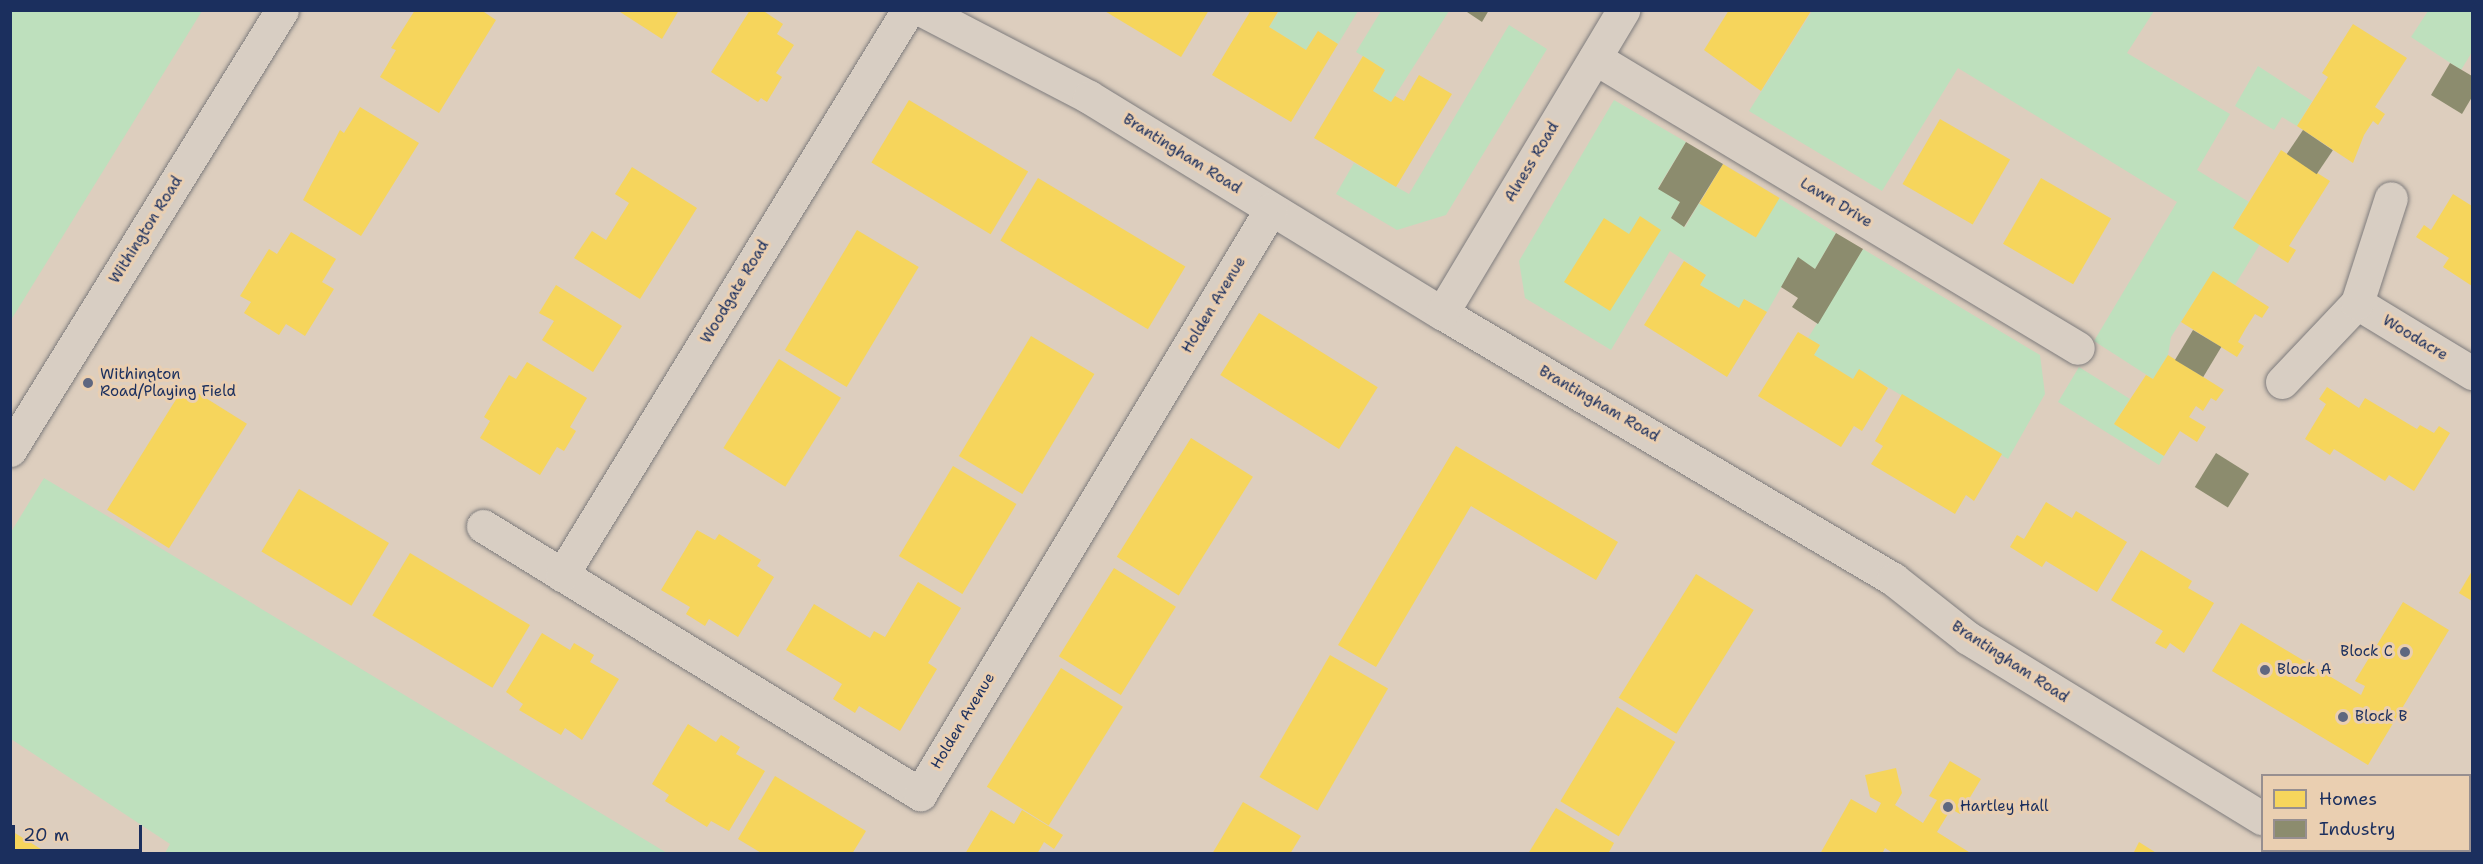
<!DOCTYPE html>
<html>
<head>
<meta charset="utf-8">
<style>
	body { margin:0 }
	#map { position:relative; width:2483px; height:864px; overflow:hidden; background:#ddcebe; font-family:"Shantell Sans",sans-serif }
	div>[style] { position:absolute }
	.green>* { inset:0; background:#bee0bd }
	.homes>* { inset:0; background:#f6d55c; transform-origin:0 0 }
	.industry>* { inset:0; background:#8c8c6e; transform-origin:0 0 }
	.roads { filter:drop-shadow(0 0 2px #7e7c7d) drop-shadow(0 0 2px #7e7c7d) }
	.minor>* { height:33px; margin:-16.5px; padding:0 16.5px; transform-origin:16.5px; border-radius:16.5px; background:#d8cec3 }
	.dots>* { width:16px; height:16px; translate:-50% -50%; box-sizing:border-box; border:3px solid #eacfb1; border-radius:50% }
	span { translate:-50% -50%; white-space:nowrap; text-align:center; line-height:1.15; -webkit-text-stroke:6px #eacfb1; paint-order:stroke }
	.street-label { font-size:15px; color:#1b2f5e }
	.poi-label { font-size:15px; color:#1b2f5e }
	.left { translate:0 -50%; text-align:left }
	.right { translate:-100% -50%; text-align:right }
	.frame { position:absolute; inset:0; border:12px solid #1b2f5e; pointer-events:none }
	.legend { position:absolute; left:2261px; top:774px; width:210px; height:78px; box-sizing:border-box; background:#eacfb1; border:2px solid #978f90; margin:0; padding:8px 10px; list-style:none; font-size:18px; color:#1b2f5e }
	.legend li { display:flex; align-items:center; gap:12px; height:30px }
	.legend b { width:30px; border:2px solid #978f90 }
	.scale { position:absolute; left:12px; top:825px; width:130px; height:27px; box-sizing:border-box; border:3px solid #1b2f5e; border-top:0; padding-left:8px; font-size:18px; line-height:21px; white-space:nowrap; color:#1b2f5e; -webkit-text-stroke:4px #eacfb1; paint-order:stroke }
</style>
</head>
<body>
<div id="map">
	<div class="green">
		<i style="clip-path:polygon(11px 10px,202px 11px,11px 320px,10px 11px)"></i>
		<i style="clip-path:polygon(1279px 11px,1358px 11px,1338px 44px,1318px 31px,1306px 50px,1269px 27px)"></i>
		<i style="clip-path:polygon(1381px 11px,1449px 11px,1391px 102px,1373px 91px,1385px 70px,1356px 52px)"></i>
		<i style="clip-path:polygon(1812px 11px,2154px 11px,2127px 53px,2230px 114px,2197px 170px,2249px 202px,2233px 227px,2260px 244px,2235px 285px,2213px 272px,2171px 337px,2168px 355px,2153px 379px,2094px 341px,2177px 202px,1958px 68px,1882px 191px,1749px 111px)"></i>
		<i style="clip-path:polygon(2428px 11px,2472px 11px,2472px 52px,2461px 70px,2411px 37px)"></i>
		<i style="clip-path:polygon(1509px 25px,1547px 49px,1446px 215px,1397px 230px,1336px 194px,1354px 163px,1409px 194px)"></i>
		<i style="clip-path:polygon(2258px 66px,2312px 101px,2297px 126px,2282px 117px,2274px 130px,2235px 106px)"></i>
		<i style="clip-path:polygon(1614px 100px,1686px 142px,1658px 188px,1680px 202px,1671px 218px,1685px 227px,1699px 203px,1755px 237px,1779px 198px,1836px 233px,1815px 269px,1798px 258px,1767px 312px,1745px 299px,1739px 308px,1700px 285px,1706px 275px,1670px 251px,1611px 350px,1525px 298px,1519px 261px)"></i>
		<i style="clip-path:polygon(1863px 249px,2040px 355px,2045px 394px,2008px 459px,1859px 370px,1853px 379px,1814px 355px,1820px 345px,1808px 338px)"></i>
		<i style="clip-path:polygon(2079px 367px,2130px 399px,2114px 424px,2164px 456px,2159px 465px,2058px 402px)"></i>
		<i style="clip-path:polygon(44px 478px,667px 853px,165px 853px,170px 844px,11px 739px,11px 532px)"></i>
	</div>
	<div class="homes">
		<i style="clip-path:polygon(415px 10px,481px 10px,496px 20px,439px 113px,380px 77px,396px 50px,391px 48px)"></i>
		<i style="clip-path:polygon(617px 10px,679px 10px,662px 39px)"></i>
		<i style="clip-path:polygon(750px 10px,762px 10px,783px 24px,777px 34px,794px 45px,776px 73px,782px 77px,767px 102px,761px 98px,758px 102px,711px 72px)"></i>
		<i style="clip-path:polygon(1103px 10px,1209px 10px,1181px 57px)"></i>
		<i style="clip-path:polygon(1251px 10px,1279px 10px,1269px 27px,1306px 50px,1318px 31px,1338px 44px,1291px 122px,1212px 75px)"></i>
		<i style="clip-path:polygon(1729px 10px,1811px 11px,1761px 91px,1704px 50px)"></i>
		<i style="clip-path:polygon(2353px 24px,2407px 58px,2375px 107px,2385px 114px,2378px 125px,2373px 121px,2364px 135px,2353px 163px,2297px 126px,2328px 77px,2322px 73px)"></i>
		<i style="clip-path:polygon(1363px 56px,1385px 70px,1373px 91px,1391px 102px,1395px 96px,1404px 101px,1419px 75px,1452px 94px,1396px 187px,1314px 138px)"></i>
		<i style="left:909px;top:100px;width:139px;height:73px;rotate:31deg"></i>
		<i style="clip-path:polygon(360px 107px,419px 143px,361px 236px,303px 200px,340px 130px,344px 133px)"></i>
		<i style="left:1940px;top:119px;width:81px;height:75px;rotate:30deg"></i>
		<i style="clip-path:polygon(2281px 150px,2330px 181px,2289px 246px,2296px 250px,2288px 263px,2233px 228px)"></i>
		<i style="left:1723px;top:164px;width:66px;height:46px;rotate:31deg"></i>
		<i style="clip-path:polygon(632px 167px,697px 208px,640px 299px,574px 258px,592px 231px,606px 240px,629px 203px,615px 194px)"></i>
		<i style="left:1038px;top:178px;width:172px;height:73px;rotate:31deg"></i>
		<i style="left:2041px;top:178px;width:81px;height:76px;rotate:30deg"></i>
		<i style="clip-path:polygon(2453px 194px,2472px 206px,2472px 286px,2443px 267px,2449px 258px,2416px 237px,2424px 225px,2431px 230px)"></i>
		<i style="clip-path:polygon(1640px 216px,1661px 230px,1610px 311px,1564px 282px,1604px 218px,1629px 234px)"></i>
		<i style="left:857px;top:230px;width:72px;height:140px;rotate:31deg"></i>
		<i style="clip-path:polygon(291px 232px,336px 259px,322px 282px,334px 289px,305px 336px,286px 324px,279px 335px,244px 313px,251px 302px,240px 296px,269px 249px,277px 254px)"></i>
		<i style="clip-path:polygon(1684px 261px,1706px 275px,1700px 285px,1739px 308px,1744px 299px,1767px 312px,1727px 377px,1644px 325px)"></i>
		<i style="clip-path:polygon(2213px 271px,2269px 307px,2262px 318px,2255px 314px,2246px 328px,2238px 342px,2244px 346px,2237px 357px,2181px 322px)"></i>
		<i style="clip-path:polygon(556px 285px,622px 326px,593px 372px,542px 340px,554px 321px,539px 313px)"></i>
		<i style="left:1259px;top:313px;width:140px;height:73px;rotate:32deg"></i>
		<i style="clip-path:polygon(1798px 332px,1820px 345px,1814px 355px,1853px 379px,1859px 369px,1888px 388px,1862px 431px,1854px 426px,1841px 447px,1758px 396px)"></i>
		<i style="left:1031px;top:336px;width:74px;height:140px;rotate:31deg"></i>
		<i style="clip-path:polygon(2168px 355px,2224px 390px,2216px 401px,2211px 398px,2203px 411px,2196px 406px,2189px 417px,2206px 427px,2197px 442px,2180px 431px,2164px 456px,2114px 424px,2146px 375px,2153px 379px)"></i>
		<i style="left:779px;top:359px;width:73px;height:105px;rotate:32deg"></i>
		<i style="clip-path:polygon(527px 362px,587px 398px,570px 427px,576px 431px,564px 451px,557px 447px,540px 475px,480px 438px,490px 421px,484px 417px,509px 375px,516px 379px)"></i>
		<i style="left:185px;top:385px;width:73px;height:147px;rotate:32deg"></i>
		<i style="clip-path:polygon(2327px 387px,2359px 408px,2365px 398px,2417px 429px,2420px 425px,2434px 433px,2439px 426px,2450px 433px,2414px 491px,2389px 475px,2385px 481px,2334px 449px,2330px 455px,2305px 439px,2326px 404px,2319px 399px)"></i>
		<i style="clip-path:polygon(1902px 394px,2002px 454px,1974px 501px,1966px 495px,1955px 514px,1871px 464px,1883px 446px,1875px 441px)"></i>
		<i style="left:1191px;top:438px;width:73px;height:140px;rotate:32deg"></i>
		<i style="clip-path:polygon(1456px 446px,1618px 542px,1596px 580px,1471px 506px,1376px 667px,1338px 645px)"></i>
		<i style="left:953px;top:466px;width:74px;height:105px;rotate:31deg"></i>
		<i style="left:299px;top:489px;width:105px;height:73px;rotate:31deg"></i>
		<i style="clip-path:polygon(2046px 502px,2072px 518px,2076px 511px,2127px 542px,2097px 592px,2046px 561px,2042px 567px,2010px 547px,2017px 535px,2024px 539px)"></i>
		<i style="clip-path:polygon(697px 530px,715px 540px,719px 534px,761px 560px,757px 566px,774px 577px,738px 637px,709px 619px,705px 626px,686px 614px,690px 607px,661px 590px)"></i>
		<i style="clip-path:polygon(2141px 550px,2192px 581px,2188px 588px,2214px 603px,2184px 653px,2170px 643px,2166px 649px,2155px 643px,2163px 631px,2111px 600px)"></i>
		<i style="left:410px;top:553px;width:140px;height:73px;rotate:31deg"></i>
		<i style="left:1114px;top:568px;width:73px;height:104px;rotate:32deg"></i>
		<i style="clip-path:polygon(2472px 571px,2472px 601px,2459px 593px)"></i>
		<i style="left:1696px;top:574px;width:68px;height:146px;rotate:32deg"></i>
		<i style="clip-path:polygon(918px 582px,961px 608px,928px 663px,937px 669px,900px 731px,859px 706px,855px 713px,833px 699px,842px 684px,786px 650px,814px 604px,870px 638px,874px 631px,885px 637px)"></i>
		<i style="clip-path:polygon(2403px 602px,2449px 630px,2368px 765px,2212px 671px,2241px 623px,2361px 695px,2365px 686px,2355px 681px)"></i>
		<i style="clip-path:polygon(542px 633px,570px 650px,574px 643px,594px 655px,590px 662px,619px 679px,582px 740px,565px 728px,561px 735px,519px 710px,523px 704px,506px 692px)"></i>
		<i style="left:1330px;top:655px;width:67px;height:141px;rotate:30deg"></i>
		<i style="left:1061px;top:668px;width:73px;height:140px;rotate:32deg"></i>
		<i style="left:1617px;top:707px;width:68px;height:110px;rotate:31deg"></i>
		<i style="clip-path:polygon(688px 724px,716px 742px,721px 735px,740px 747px,736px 754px,765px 771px,729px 831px,711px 821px,707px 827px,665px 801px,669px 795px,652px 784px)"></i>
		<i style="clip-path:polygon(1950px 761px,1981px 779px,1960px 814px,1951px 809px,1937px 832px,1972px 854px,1894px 854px,1885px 848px,1882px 854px,1820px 854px,1851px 799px,1876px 813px,1881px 803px,1870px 797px,1865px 775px,1896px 768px,1902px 793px,1895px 805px,1923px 823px,1937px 800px,1929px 796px)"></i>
		<i style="clip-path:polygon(775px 776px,866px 831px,852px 854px,763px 854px,738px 839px)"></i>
		<i style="clip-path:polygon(1243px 802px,1301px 836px,1290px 854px,1212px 854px)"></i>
		<i style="clip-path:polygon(1556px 808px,1614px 843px,1608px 854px,1528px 854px)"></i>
		<i style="clip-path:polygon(991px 810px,1014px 824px,1022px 810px,1063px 835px,1054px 849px,1044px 842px,1037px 854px,965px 854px)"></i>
		<i style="clip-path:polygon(10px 830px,49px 854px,10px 854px)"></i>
		<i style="clip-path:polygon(2139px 842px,2158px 854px,2133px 854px)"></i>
	</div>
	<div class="industry">
		<i style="clip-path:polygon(1464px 10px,1489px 10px,1482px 22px)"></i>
		<i style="clip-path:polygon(2450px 63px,2472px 76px,2472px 97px,2462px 114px,2431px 95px)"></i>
		<i style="left:2303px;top:130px;width:36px;height:29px;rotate:34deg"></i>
		<i style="clip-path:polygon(1686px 142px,1723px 164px,1684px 227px,1671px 218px,1680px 202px,1658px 189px)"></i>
		<i style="clip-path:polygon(1836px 233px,1863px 249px,1818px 324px,1792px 307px,1798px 298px,1781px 287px,1798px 257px,1815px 269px)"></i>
		<i style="left:2193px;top:330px;width:33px;height:35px;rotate:31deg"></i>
		<i style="left:2216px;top:453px;width:39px;height:40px;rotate:32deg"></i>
	</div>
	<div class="roads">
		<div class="minor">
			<i style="left:922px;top:10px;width:188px;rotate:27.5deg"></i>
			<i style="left:1089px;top:97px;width:414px;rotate:31.5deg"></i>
			<i style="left:1442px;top:313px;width:524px;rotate:30.53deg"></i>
			<i style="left:1893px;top:579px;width:95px;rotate:38.2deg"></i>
			<i style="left:1968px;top:638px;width:345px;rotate:31.5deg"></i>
			<i style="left:1595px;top:58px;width:563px;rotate:30.98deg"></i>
			<i style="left:2357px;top:303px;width:135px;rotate:31.3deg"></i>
			<i style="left:1442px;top:313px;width:353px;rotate:-59.1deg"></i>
			<i style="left:2282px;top:382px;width:109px;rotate:-46.5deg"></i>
			<i style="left:2357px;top:303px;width:110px;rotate:-72.1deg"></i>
			<i style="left:10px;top:450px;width:517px;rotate:-58.28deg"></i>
			<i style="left:483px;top:526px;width:513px;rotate:31.52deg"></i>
			<i style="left:920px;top:794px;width:682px;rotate:-59.04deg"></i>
			<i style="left:562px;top:575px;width:663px;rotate:-58.52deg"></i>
			<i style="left:2315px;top:850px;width:6px;rotate:39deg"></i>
			<i style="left:2468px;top:854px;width:9px;rotate:-63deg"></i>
		</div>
	</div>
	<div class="dots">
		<i style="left:88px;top:383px;background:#5f6780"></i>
		<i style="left:2405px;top:652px;background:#5f6780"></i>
		<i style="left:2265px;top:670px;background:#5f6780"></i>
		<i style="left:2343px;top:717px;background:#5f6780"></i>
		<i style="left:1948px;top:807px;background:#5f6780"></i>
	</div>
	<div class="street-label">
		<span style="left:1182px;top:154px;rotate:32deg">Brantingham Road</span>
		<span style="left:1532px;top:162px;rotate:-59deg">Alness Road</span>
		<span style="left:1836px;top:203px;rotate:31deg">Lawn Drive</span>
		<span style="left:146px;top:230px;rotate:-58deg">Withington Road</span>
		<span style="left:735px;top:292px;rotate:-59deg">Woodgate Road</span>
		<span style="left:1214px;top:305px;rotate:-59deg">Holden Avenue</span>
		<span style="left:2415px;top:338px;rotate:31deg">Woodacre</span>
		<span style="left:1599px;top:404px;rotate:30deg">Brantingham Road</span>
		<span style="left:2010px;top:662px;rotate:33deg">Brantingham Road</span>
		<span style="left:963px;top:721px;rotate:-59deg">Holden Avenue</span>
	</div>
	<div class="poi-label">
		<span class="left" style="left:100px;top:383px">Withington<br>Road/Playing Field</span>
		<span class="right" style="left:2393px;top:652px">Block C</span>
		<span class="left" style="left:2277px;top:670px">Block A</span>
		<span class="left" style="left:2355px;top:717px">Block B</span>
		<span class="left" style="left:1960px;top:807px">Hartley Hall</span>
	</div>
	<div class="frame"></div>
	<ul class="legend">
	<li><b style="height:16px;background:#f6d55c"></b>Homes</li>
	<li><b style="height:16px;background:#8c8c6e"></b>Industry</li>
	</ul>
	<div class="scale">20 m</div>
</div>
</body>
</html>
